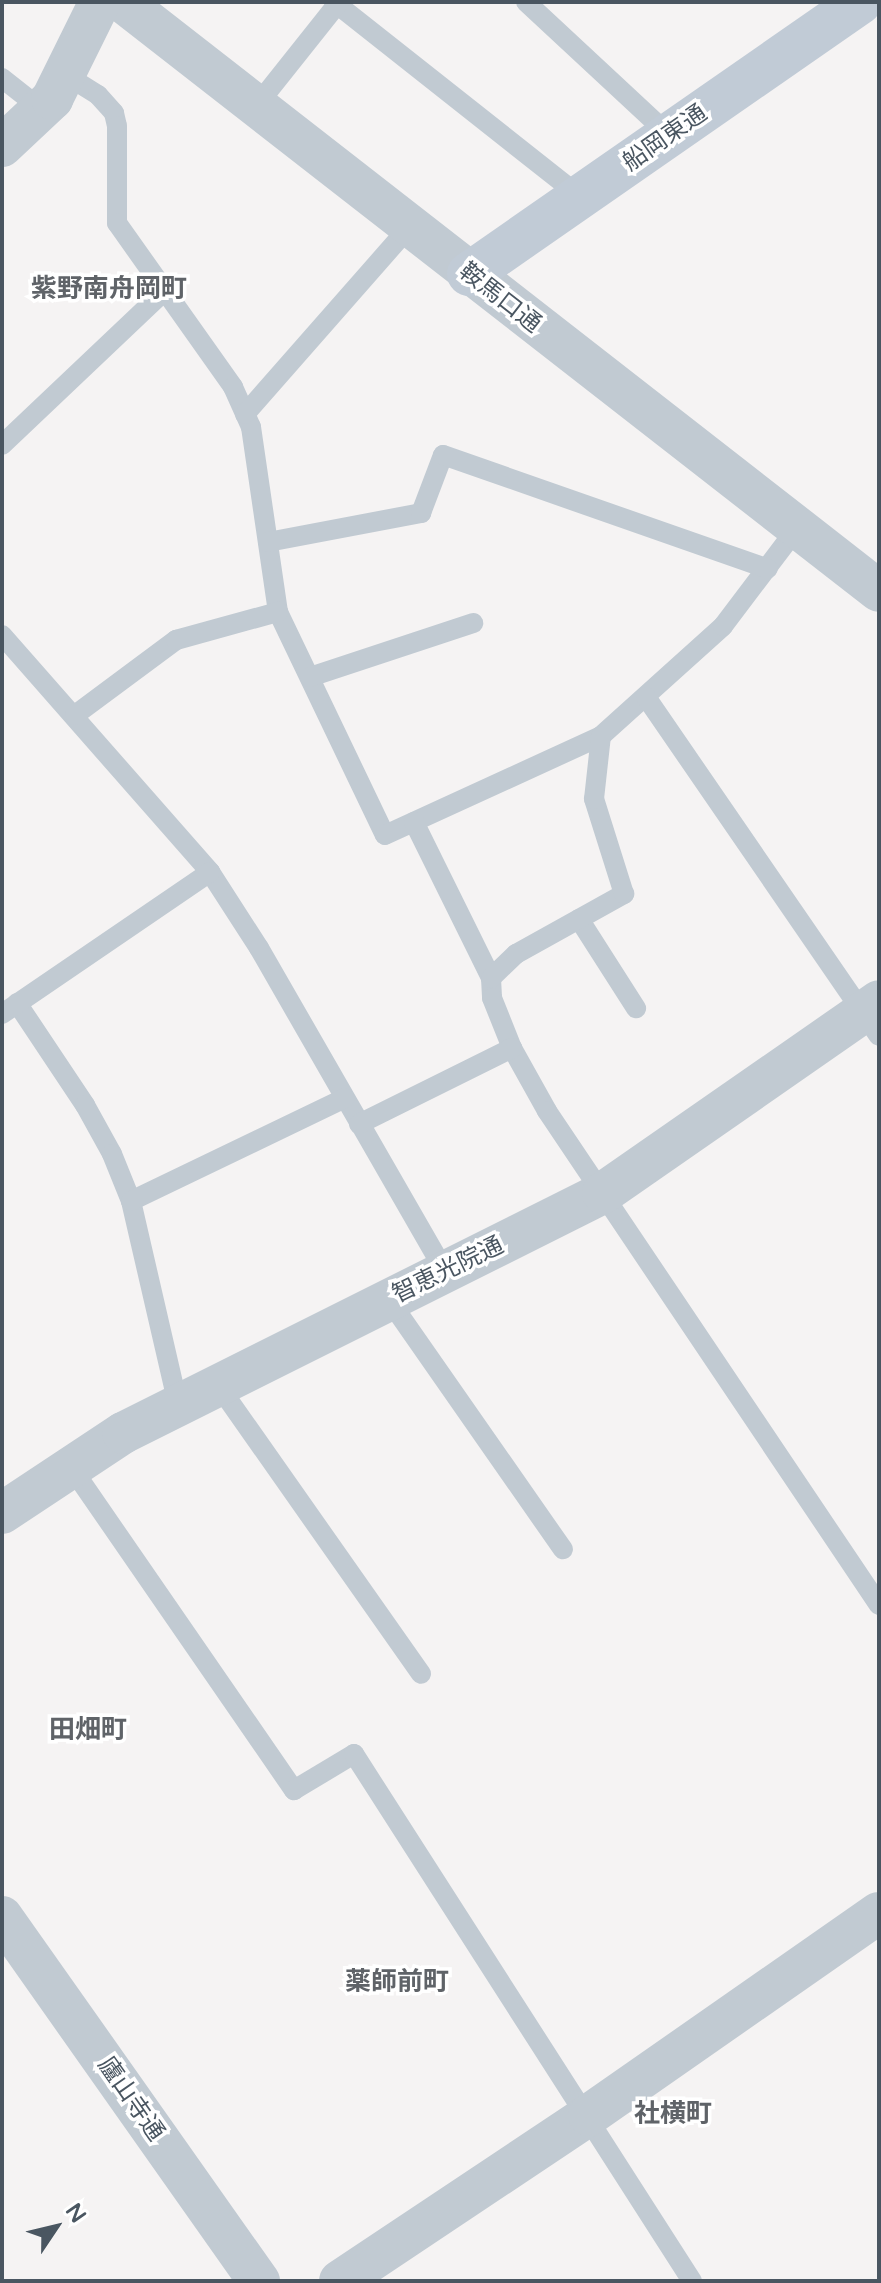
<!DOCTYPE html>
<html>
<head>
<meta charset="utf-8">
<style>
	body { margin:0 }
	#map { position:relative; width:881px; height:2283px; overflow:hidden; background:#f5f3f3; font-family:"Varela Round","Noto Sans JP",sans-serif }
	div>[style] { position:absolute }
	.lane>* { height:20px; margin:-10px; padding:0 10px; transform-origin:10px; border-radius:10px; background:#c1cad2 }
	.street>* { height:42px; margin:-21px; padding:0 21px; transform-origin:21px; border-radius:21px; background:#c1cad2 }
	.secondary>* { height:44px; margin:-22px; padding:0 22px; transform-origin:22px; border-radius:22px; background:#c1cbd6 }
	span { translate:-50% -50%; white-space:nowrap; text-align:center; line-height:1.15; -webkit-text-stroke:7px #fff; paint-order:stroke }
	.street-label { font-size:24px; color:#4a5661 }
	.neighbourhood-label { font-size:26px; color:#5f6368; font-weight:700 }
	.frame { position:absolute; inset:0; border:4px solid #4a5661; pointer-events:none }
	.north { position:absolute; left:16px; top:2187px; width:80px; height:80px; -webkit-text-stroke:6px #fff; paint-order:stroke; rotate:55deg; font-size:22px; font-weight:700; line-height:32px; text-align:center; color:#4a5661 }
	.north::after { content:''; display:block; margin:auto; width:28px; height:36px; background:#4a5661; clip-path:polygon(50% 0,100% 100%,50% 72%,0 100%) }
</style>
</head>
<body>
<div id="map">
	<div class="lane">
		<i style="left:334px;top:2px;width:315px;rotate:38.3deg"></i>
		<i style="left:526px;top:2px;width:195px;rotate:42.9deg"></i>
		<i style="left:66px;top:75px;width:38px;rotate:32deg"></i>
		<i style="left:98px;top:95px;width:24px;rotate:48deg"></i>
		<i style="left:114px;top:113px;width:13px;rotate:77deg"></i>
		<i style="left:117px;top:126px;width:97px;rotate:90deg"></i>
		<i style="left:117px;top:223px;width:201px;rotate:54.7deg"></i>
		<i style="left:233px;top:387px;width:44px;rotate:65.8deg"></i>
		<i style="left:251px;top:427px;width:187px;rotate:81.7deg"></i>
		<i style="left:278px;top:612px;width:247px;rotate:64.4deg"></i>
		<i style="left:385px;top:835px;width:238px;rotate:-24.6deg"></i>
		<i style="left:601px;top:736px;width:164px;rotate:-42deg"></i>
		<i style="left:723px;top:626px;width:123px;rotate:-52.9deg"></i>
		<i style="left:2px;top:78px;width:48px;rotate:38.3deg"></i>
		<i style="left:257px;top:105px;width:132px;rotate:-51.5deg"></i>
		<i style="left:245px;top:414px;width:249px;rotate:-48.7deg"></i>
		<i style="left:2px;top:445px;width:222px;rotate:-43.5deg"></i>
		<i style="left:268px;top:542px;width:156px;rotate:-10.7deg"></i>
		<i style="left:421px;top:513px;width:62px;rotate:-69.2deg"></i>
		<i style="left:443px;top:455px;width:344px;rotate:19.3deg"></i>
		<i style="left:2px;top:635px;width:315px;rotate:48.7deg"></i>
		<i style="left:210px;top:872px;width:90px;rotate:57.2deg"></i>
		<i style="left:259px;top:948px;width:374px;rotate:60.1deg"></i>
		<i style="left:310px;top:677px;width:172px;rotate:-18.3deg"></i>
		<i style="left:646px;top:697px;width:411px;rotate:55.5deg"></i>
		<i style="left:75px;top:715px;width:126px;rotate:-36.6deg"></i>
		<i style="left:176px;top:640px;width:106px;rotate:-15.4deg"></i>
		<i style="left:414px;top:822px;width:174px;rotate:63.7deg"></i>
		<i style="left:491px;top:978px;width:20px;rotate:87deg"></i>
		<i style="left:492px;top:998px;width:54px;rotate:68.2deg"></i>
		<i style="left:512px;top:1048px;width:72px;rotate:60.9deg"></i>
		<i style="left:547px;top:1111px;width:595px;rotate:56.1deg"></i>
		<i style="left:579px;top:919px;width:106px;rotate:57.4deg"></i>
		<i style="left:491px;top:978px;width:35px;rotate:-44deg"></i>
		<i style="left:516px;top:954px;width:124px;rotate:-29.1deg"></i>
		<i style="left:624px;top:894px;width:100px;rotate:-107.5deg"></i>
		<i style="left:594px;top:799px;width:63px;rotate:-83.7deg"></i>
		<i style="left:17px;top:1003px;width:123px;rotate:56.3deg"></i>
		<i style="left:85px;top:1105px;width:56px;rotate:61.1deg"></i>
		<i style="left:112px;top:1154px;width:51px;rotate:68deg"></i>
		<i style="left:131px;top:1201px;width:209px;rotate:77deg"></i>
		<i style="left:2px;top:1014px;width:252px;rotate:-34.3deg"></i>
		<i style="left:359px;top:1124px;width:171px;rotate:-26.4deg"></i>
		<i style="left:131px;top:1201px;width:237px;rotate:-25.7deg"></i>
		<i style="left:389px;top:1300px;width:304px;rotate:55.1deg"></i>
		<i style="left:218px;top:1385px;width:353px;rotate:54.9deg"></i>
		<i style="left:80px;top:1480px;width:377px;rotate:55.4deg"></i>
		<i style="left:294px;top:1790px;width:70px;rotate:-31deg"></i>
		<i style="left:354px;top:1754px;width:626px;rotate:57.33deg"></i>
	</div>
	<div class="street">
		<i style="left:123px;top:2px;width:958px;rotate:37.92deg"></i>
		<i style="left:2px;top:146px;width:69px;rotate:-43.2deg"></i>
		<i style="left:52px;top:99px;width:108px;rotate:-63.7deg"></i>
		<i style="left:2px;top:1513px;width:145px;rotate:-33.5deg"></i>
		<i style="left:123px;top:1433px;width:537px;rotate:-26.57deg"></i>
		<i style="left:603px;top:1193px;width:336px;rotate:-34.8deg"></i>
		<i style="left:2px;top:1917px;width:446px;rotate:54.8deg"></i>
		<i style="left:340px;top:2281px;width:299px;rotate:-33.7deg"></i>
		<i style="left:589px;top:2115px;width:353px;rotate:-34.9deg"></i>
	</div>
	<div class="secondary">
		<i style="left:469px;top:274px;width:476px;rotate:-34.8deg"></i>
	</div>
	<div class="street-label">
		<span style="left:665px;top:138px;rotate:-35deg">船岡東通</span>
		<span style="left:500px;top:298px;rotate:38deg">鞍馬口通</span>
		<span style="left:448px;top:1270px;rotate:-26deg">智恵光院通</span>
		<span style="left:131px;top:2099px;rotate:55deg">廬山寺通</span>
	</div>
	<div class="neighbourhood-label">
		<span style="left:109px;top:289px">紫野南舟岡町</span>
		<span style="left:88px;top:1730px">田畑町</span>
		<span style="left:397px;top:1982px">薬師前町</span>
		<span style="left:673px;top:2114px">社横町</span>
	</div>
	<div class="frame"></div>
	<div class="north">N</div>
</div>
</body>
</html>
